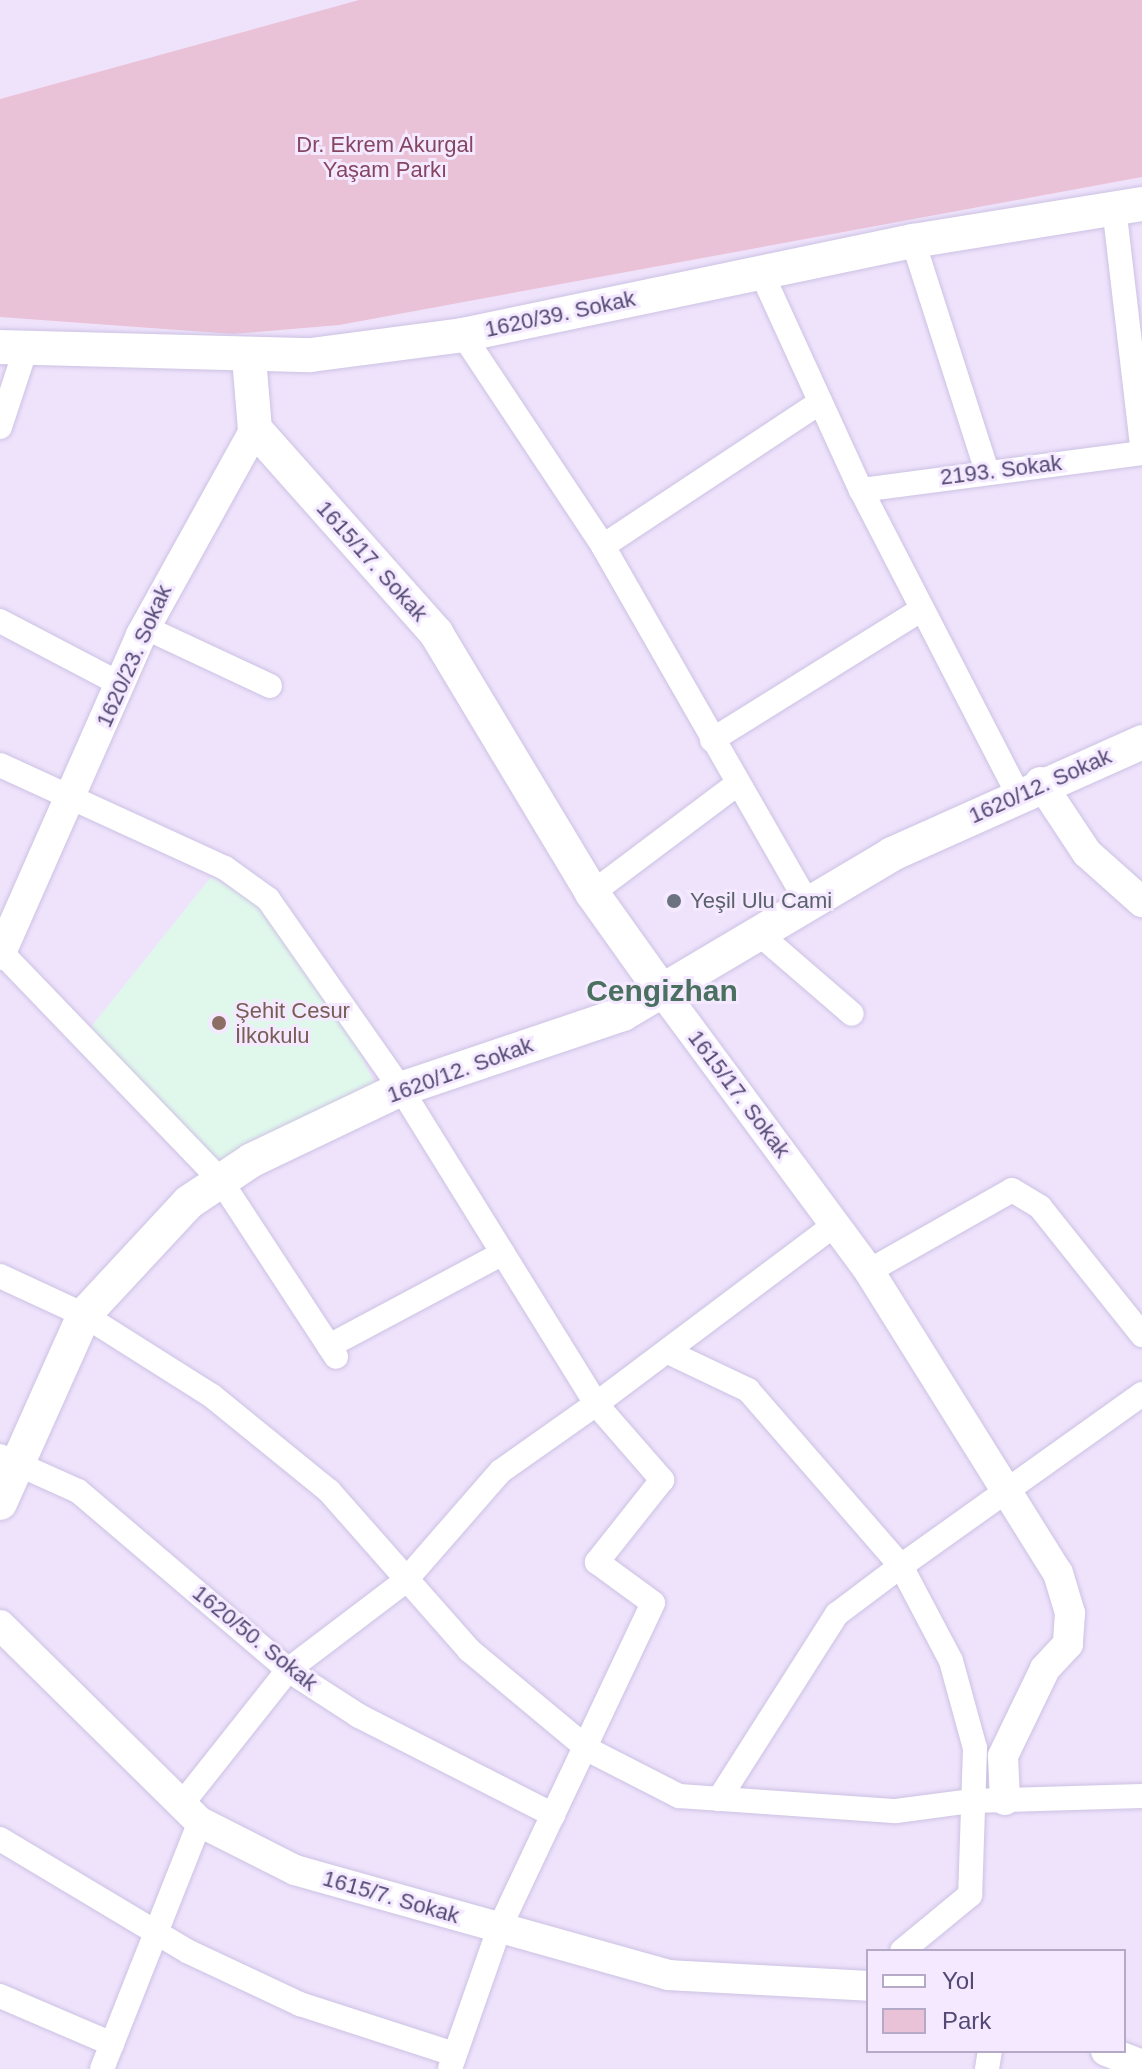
<!DOCTYPE html>
<html>
<head>
<meta charset="utf-8">
<style>
	body { margin:0 }
	#map { position:relative; width:1142px; height:2069px; overflow:hidden; background:#efe3fc; font-family:Arial,sans-serif }
	div>[style] { position:absolute }
	.education>* { inset:0; background:#e0f8ec }
	.green>* { inset:0; background:#eac2d7 }
	.roads { filter:drop-shadow(0 0 2px #ccc2e3) drop-shadow(0 0 2px #ccc2e3) }
	.minor>* { height:24px; margin:-12px; padding:0 12px; transform-origin:12px; border-radius:12px; background:#fff }
	.tertiary>* { height:30px; margin:-15px; padding:0 15px; transform-origin:15px; border-radius:15px; background:#fff }
	.secondary>* { height:34px; margin:-17px; padding:0 17px; transform-origin:17px; border-radius:17px; background:#fff }
	.dots>* { width:22px; height:22px; translate:-50% -50%; box-sizing:border-box; border:4px solid #f4e9ff; border-radius:50% }
	span { translate:-50% -50%; white-space:nowrap; text-align:center; line-height:1.15; -webkit-text-stroke:6px #f4e9ff; paint-order:stroke }
	.park-label { font-size:22px; color:#864662 }
	.street-label { font-size:22px; color:#534974 }
	.worship-label { font-size:22px; color:#5b616d }
	.left { translate:0 -50%; text-align:left }
	.education-label { font-size:22px; color:#785e54 }
	.district-label { font-size:30px; color:#4b705f; font-weight:700 }
	.legend { position:absolute; left:866px; top:1949px; width:260px; height:104px; box-sizing:border-box; background:#f4e9ff; border:2px solid #b4a9c7; margin:0; padding:10px 14px; list-style:none; font-size:24px; color:#534974 }
	.legend li { display:flex; align-items:center; gap:16px; height:40px }
	.legend b { width:40px; border:2px solid #b4a9c7 }
</style>
</head>
<body>
<div id="map">
	<div class="education">
		<i style="clip-path:polygon(211px 877px,261px 905px,340px 1014px,378px 1089px,224px 1170px,87px 1032px)"></i>
	</div>
	<div class="green">
		<i style="clip-path:polygon(359px 0,1142px 0,1142px 177px,339px 325px,233px 334px,0 317px,0 99px)"></i>
	</div>
	<div class="roads">
		<div class="minor">
			<i style="left:1114px;top:207px;width:242px;rotate:83.3deg"></i>
			<i style="left:913px;top:241px;width:242px;rotate:72.2deg"></i>
			<i style="left:761px;top:272px;width:240px;rotate:65.4deg"></i>
			<i style="left:861px;top:490px;width:342px;rotate:62.7deg"></i>
			<i style="left:463px;top:335px;width:253px;rotate:56.4deg"></i>
			<i style="left:603px;top:546px;width:410px;rotate:60.2deg"></i>
			<i style="left:0;top:427px;width:83px;rotate:-71.8deg"></i>
			<i style="left:861px;top:490px;width:283px;rotate:-7.5deg"></i>
			<i style="left:603px;top:546px;width:259px;rotate:-33.5deg"></i>
			<i style="left:0;top:621px;width:136px;rotate:27.7deg"></i>
			<i style="left:144px;top:627px;width:139px;rotate:25.1deg"></i>
			<i style="left:712px;top:740px;width:246px;rotate:-31.9deg"></i>
			<i style="left:0;top:765px;width:247px;rotate:24.6deg"></i>
			<i style="left:225px;top:868px;width:53px;rotate:35.8deg"></i>
			<i style="left:268px;top:899px;width:232px;rotate:55deg"></i>
			<i style="left:401px;top:1089px;width:370px;rotate:58.2deg"></i>
			<i style="left:596px;top:1404px;width:300px;rotate:-36.9deg"></i>
			<i style="left:592px;top:893px;width:180px;rotate:-36.9deg"></i>
			<i style="left:757px;top:932px;width:125px;rotate:40.8deg"></i>
			<i style="left:0;top:951px;width:319px;rotate:46.1deg"></i>
			<i style="left:221px;top:1181px;width:210px;rotate:56.8deg"></i>
			<i style="left:869px;top:1271px;width:164px;rotate:-29.5deg"></i>
			<i style="left:1012px;top:1190px;width:33px;rotate:31deg"></i>
			<i style="left:1040px;top:1207px;width:164px;rotate:51.4deg"></i>
			<i style="left:0;top:1276px;width:93px;rotate:24.9deg"></i>
			<i style="left:84px;top:1315px;width:151px;rotate:32.3deg"></i>
			<i style="left:212px;top:1396px;width:151px;rotate:39.1deg"></i>
			<i style="left:329px;top:1491px;width:212px;rotate:48.6deg"></i>
			<i style="left:469px;top:1650px;width:156px;rotate:39.8deg"></i>
			<i style="left:589px;top:1750px;width:101px;rotate:27.1deg"></i>
			<i style="left:679px;top:1796px;width:218px;rotate:4deg"></i>
			<i style="left:896px;top:1811px;width:77px;rotate:-7.5deg"></i>
			<i style="left:972px;top:1801px;width:170px;rotate:-1.7deg"></i>
			<i style="left:329px;top:1346px;width:197px;rotate:-28.1deg"></i>
			<i style="left:668px;top:1352px;width:89px;rotate:25.4deg"></i>
			<i style="left:748px;top:1390px;width:233px;rotate:49deg"></i>
			<i style="left:901px;top:1566px;width:296px;rotate:-35.5deg"></i>
			<i style="left:0;top:1456px;width:85px;rotate:24.2deg"></i>
			<i style="left:78px;top:1491px;width:276px;rotate:40.4deg"></i>
			<i style="left:288px;top:1670px;width:85px;rotate:32.9deg"></i>
			<i style="left:359px;top:1716px;width:218px;rotate:27deg"></i>
			<i style="left:719px;top:1799px;width:219px;rotate:-57.5deg"></i>
			<i style="left:837px;top:1614px;width:80px;rotate:-36.9deg"></i>
			<i style="left:901px;top:1566px;width:107px;rotate:62.2deg"></i>
			<i style="left:951px;top:1661px;width:90px;rotate:74.6deg"></i>
			<i style="left:975px;top:1748px;width:147px;rotate:91.9deg"></i>
			<i style="left:970px;top:1895px;width:88px;rotate:140.5deg"></i>
			<i style="left:185px;top:1800px;width:166px;rotate:-51.6deg"></i>
			<i style="left:288px;top:1670px;width:146px;rotate:-37.2deg"></i>
			<i style="left:404px;top:1582px;width:147px;rotate:-48.9deg"></i>
			<i style="left:501px;top:1471px;width:116px;rotate:-35.2deg"></i>
			<i style="left:596px;top:1404px;width:101px;rotate:49deg"></i>
			<i style="left:662px;top:1480px;width:105px;rotate:128.4deg"></i>
			<i style="left:597px;top:1562px;width:69px;rotate:36.2deg"></i>
			<i style="left:653px;top:1603px;width:357px;rotate:115.3deg"></i>
			<i style="left:500px;top:1926px;width:151px;rotate:109.3deg"></i>
			<i style="left:0;top:1839px;width:220px;rotate:30.9deg"></i>
			<i style="left:189px;top:1952px;width:123px;rotate:25.1deg"></i>
			<i style="left:300px;top:2004px;width:162px;rotate:18deg"></i>
			<i style="left:0;top:1996px;width:122px;rotate:23.2deg"></i>
			<i style="left:102px;top:2069px;width:266px;rotate:-68.4deg"></i>
			<i style="left:987px;top:2069px;width:18px;rotate:-81deg"></i>
		</div>
		<div class="tertiary">
			<i style="left:1040px;top:782px;width:85px;rotate:56.5deg"></i>
			<i style="left:1087px;top:853px;width:74px;rotate:41.7deg"></i>
			<i style="left:0;top:955px;width:350px;rotate:-66.2deg"></i>
			<i style="left:141px;top:635px;width:235px;rotate:-61deg"></i>
			<i style="left:662px;top:991px;width:348px;rotate:53.5deg"></i>
			<i style="left:869px;top:1271px;width:356px;rotate:58deg"></i>
			<i style="left:1058px;top:1573px;width:42px;rotate:73.3deg"></i>
			<i style="left:1070px;top:1613px;width:31px;rotate:94deg"></i>
			<i style="left:1068px;top:1644px;width:34px;rotate:133deg"></i>
			<i style="left:1045px;top:1669px;width:97px;rotate:115.8deg"></i>
			<i style="left:1003px;top:1756px;width:44px;rotate:87.4deg"></i>
			<i style="left:0;top:1625px;width:281px;rotate:44.6deg"></i>
			<i style="left:200px;top:1822px;width:106px;rotate:26.8deg"></i>
			<i style="left:295px;top:1870px;width:387px;rotate:15.7deg"></i>
			<i style="left:668px;top:1975px;width:200px;rotate:3.1deg"></i>
			<i style="left:1106px;top:2051px;width:39px;rotate:21deg"></i>
		</div>
		<div class="secondary">
			<i style="left:0;top:347px;width:311px;rotate:1.5deg"></i>
			<i style="left:311px;top:355px;width:153px;rotate:-7.5deg"></i>
			<i style="left:463px;top:335px;width:460px;rotate:-11.8deg"></i>
			<i style="left:913px;top:241px;width:232px;rotate:-9.2deg"></i>
			<i style="left:249px;top:358px;width:71px;rotate:85.2deg"></i>
			<i style="left:255px;top:429px;width:273px;rotate:48.4deg"></i>
			<i style="left:436px;top:633px;width:303px;rotate:59deg"></i>
			<i style="left:592px;top:893px;width:120px;rotate:54.5deg"></i>
			<i style="left:0;top:1503px;width:206px;rotate:-65.9deg"></i>
			<i style="left:84px;top:1315px;width:154px;rotate:-47.1deg"></i>
			<i style="left:189px;top:1202px;width:76px;rotate:-33.7deg"></i>
			<i style="left:252px;top:1160px;width:165px;rotate:-25.5deg"></i>
			<i style="left:401px;top:1089px;width:234px;rotate:-18.7deg"></i>
			<i style="left:623px;top:1014px;width:313px;rotate:-30.7deg"></i>
			<i style="left:892px;top:854px;width:274px;rotate:-24.1deg"></i>
		</div>
	</div>
	<div class="dots">
		<i style="left:674px;top:901px;background:#6b7280"></i>
		<i style="left:219px;top:1023px;background:#8d6e63"></i>
	</div>
	<div class="park-label">
		<span style="left:385px;top:157px">Dr. Ekrem Akurgal<br>Yaşam Parkı</span>
	</div>
	<div class="street-label">
		<span style="left:560px;top:314px;rotate:-12deg">1620/39. Sokak</span>
		<span style="left:1001px;top:470px;rotate:-7deg">2193. Sokak</span>
		<span style="left:372px;top:561px;rotate:48deg">1615/17. Sokak</span>
		<span style="left:134px;top:656px;rotate:-66deg">1620/23. Sokak</span>
		<span style="left:1040px;top:786px;rotate:-24deg">1620/12. Sokak</span>
		<span style="left:460px;top:1070px;rotate:-20deg">1620/12. Sokak</span>
		<span style="left:739px;top:1094px;rotate:53deg">1615/17. Sokak</span>
		<span style="left:255px;top:1638px;rotate:39deg">1620/50. Sokak</span>
		<span style="left:391px;top:1897px;rotate:16deg">1615/7. Sokak</span>
	</div>
	<div class="worship-label">
		<span class="left" style="left:690px;top:901px">Yeşil Ulu Cami</span>
	</div>
	<div class="education-label">
		<span class="left" style="left:235px;top:1023px">Şehit Cesur<br>İlkokulu</span>
	</div>
	<div class="district-label">
		<span style="left:662px;top:991px">Cengizhan</span>
	</div>
	<ul class="legend">
	<li><b style="height:10px;background:#fff"></b>Yol</li>
	<li><b style="height:22px;background:#eac2d7"></b>Park</li>
	</ul>
</div>
</body>
</html>
